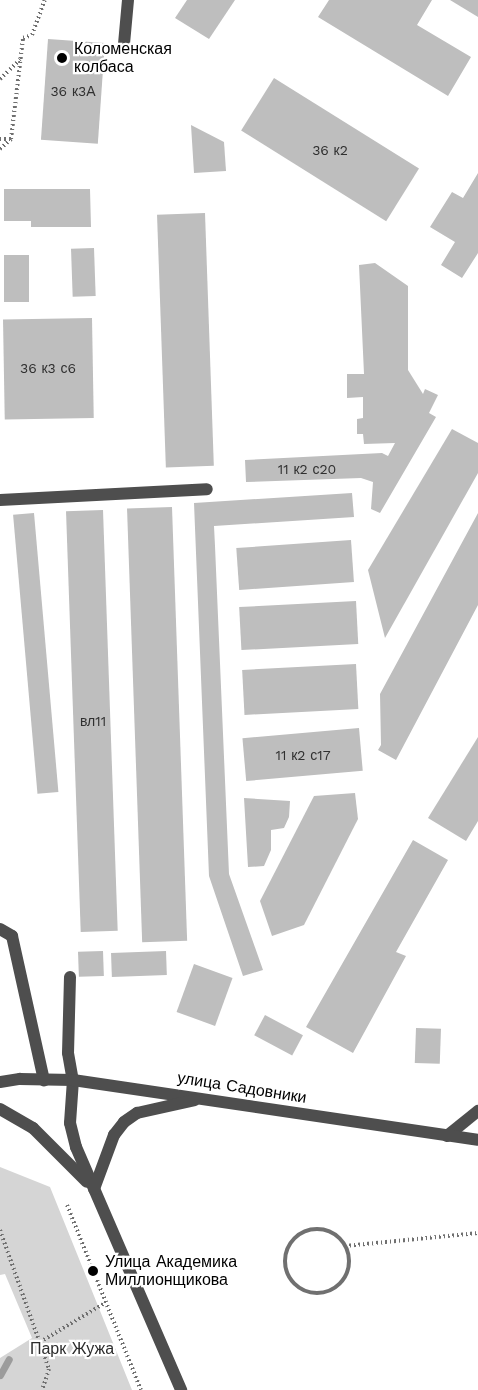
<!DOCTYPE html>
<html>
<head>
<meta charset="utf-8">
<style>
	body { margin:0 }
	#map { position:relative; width:478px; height:1390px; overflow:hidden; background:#fff; font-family:"Work Sans",sans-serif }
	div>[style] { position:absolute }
	.green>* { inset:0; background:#d5d5d5 }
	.stream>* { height:7px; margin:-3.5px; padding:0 3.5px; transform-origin:3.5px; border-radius:3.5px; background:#9c9c9c }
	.building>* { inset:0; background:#bebebe; transform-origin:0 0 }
	.path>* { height:4px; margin-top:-2px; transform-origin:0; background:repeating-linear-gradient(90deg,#707070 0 1.5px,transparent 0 4.5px) }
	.path>.ring { margin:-2px; padding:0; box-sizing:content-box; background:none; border:4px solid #707070; border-radius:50% }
	.service>* { height:12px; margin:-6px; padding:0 6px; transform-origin:6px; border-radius:6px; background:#4e4e4e }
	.tertiary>* { height:12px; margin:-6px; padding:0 6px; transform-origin:6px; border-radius:6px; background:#4e4e4e }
	.dots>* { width:16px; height:16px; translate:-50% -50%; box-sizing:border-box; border:3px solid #fff; border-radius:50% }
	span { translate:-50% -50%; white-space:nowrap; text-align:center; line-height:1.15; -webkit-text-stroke:4.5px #fff; paint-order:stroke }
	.number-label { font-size:14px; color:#303030 }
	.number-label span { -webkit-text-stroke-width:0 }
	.poi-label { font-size:16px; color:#000 }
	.left { translate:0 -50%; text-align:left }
	.street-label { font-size:16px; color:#000 }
	.park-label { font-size:16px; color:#2c2c2c }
</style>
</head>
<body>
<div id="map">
	<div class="green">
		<i style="clip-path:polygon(0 1167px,50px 1187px,132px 1390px,0 1390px,0 1358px,32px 1338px,5px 1274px,0 1275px)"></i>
	</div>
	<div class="stream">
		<i style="left:0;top:1375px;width:18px;rotate:-61deg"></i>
	</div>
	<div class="building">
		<i style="clip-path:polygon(187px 0,235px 0,209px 39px,175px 18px)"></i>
		<i style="clip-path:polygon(329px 0,432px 0,417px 25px,471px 57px,448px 96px,318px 17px)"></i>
		<i style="clip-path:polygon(450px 0,478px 0,478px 17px)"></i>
		<i style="left:48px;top:39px;width:57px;height:101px;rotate:4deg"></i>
		<i style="left:274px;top:78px;width:171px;height:62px;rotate:32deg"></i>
		<i style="clip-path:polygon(191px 125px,224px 142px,226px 171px,194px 173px)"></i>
		<i style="clip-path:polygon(478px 173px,478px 253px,462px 278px,441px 265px,455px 242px,430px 227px,452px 192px,463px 198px)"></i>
		<i style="clip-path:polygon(4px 189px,90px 189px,91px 227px,31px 227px,31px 221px,4px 221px)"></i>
		<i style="left:205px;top:213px;width:253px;height:48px;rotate:88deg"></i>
		<i style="left:94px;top:248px;width:48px;height:23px;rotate:88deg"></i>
		<i style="left:4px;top:255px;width:25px;height:47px"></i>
		<i style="clip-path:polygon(375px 263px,408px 286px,408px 370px,423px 394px,425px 389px,438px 395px,429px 413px,436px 417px,380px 513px,371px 509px,373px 482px,361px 478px,246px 482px,245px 460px,382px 453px,388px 456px,395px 443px,364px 444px,363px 434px,357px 434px,357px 419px,363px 418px,363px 397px,347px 398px,347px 374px,364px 374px,359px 265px)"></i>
		<i style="left:92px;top:318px;width:100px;height:89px;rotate:89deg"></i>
		<i style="clip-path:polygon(452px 429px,478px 443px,478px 473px,385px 638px,368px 570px)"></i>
		<i style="clip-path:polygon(352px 493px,354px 517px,214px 526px,215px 546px,206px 546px,215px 546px,229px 874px,263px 970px,243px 976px,209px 876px,194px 503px)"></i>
		<i style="left:172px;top:507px;width:434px;height:45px;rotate:88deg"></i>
		<i style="left:103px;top:510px;width:421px;height:37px;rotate:88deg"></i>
		<i style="left:34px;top:513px;width:280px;height:21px;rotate:85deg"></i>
		<i style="clip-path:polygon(478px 513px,478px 605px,396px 760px,378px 750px,381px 745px,380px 694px)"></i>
		<i style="left:351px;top:540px;width:42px;height:115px;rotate:86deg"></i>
		<i style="left:356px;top:601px;width:43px;height:117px;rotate:87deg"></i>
		<i style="left:356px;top:664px;width:45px;height:114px;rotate:87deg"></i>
		<i style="left:359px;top:728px;width:43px;height:117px;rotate:85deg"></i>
		<i style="clip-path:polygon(478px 737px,478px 821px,466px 841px,428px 818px)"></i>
		<i style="clip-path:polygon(355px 793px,358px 819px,304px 925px,272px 936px,260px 901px,314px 796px)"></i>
		<i style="clip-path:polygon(244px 798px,290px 801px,289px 817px,284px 828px,271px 830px,271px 850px,264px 866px,248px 867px)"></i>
		<i style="clip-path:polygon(413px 840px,448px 860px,396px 952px,406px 956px,353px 1053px,306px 1027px)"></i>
		<i style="left:103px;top:951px;width:25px;height:25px;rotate:88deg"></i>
		<i style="left:166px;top:951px;width:24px;height:55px;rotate:88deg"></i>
		<i style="left:194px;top:964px;width:41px;height:51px;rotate:20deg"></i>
		<i style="left:265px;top:1015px;width:43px;height:23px;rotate:28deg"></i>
		<i style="left:416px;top:1028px;width:25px;height:35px;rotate:2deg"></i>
	</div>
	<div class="path">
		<i style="left:0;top:79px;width:28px;rotate:-44deg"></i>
		<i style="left:0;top:139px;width:10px"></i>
		<i style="left:0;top:149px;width:15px;rotate:-42deg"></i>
		<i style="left:11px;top:139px;width:102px;rotate:-83.2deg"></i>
		<i style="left:23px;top:38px;width:9px;rotate:-18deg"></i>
		<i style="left:32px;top:35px;width:37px;rotate:-70deg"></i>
		<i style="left:67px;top:1205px;width:199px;rotate:68.2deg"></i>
		<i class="ring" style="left:285px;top:1229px;width:60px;height:60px"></i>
		<i style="left:0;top:1230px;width:147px;rotate:70.6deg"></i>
		<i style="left:49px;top:1369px;width:22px;rotate:108deg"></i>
		<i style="left:345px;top:1246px;width:134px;rotate:-5.6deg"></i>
		<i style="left:40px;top:1342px;width:76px;rotate:-31deg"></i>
	</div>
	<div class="service">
		<i style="left:124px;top:44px;width:44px;rotate:-84.8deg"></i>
		<i style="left:0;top:500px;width:207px;rotate:-3deg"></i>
		<i style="left:0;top:929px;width:14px;rotate:30deg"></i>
		<i style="left:12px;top:936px;width:148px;rotate:77.5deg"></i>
		<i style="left:70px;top:977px;width:76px;rotate:91.5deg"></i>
		<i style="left:68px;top:1053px;width:27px;rotate:80deg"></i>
		<i style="left:447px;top:1136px;width:40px;rotate:-39deg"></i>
	</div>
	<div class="tertiary">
		<i style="left:73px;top:1080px;width:43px;rotate:94deg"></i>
		<i style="left:70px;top:1123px;width:25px;rotate:76deg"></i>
		<i style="left:76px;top:1147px;width:265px;rotate:66.6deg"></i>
		<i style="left:0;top:1082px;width:20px;rotate:-9deg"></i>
		<i style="left:20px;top:1079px;width:53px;rotate:1.1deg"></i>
		<i style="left:73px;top:1080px;width:409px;rotate:8.4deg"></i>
		<i style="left:0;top:1109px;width:38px;rotate:30deg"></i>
		<i style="left:33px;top:1128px;width:76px;rotate:45deg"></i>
		<i style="left:94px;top:1189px;width:58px;rotate:-69.7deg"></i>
		<i style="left:114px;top:1135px;width:16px;rotate:-52deg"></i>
		<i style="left:124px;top:1122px;width:16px;rotate:-35deg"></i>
		<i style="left:137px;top:1113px;width:59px;rotate:-12.6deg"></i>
	</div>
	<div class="dots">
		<i style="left:62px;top:58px;background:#000"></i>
		<i style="left:93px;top:1271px;background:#000"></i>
	</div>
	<div class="number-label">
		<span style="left:73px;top:91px">36 к3А</span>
		<span style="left:330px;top:150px">36 к2</span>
		<span style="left:48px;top:368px">36 к3 с6</span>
		<span style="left:307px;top:469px">11 к2 с20</span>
		<span style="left:93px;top:721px">вл11</span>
		<span style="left:303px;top:755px">11 к2 с17</span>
	</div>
	<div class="poi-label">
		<span class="left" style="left:74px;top:58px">Коломенская<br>колбаса</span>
		<span class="left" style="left:105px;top:1271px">Улица Академика<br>Миллионщикова</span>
	</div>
	<div class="street-label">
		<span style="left:242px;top:1088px;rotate:9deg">улица Садовники</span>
	</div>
	<div class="park-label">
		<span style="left:72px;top:1349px">Парк Жужа</span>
	</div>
</div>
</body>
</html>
